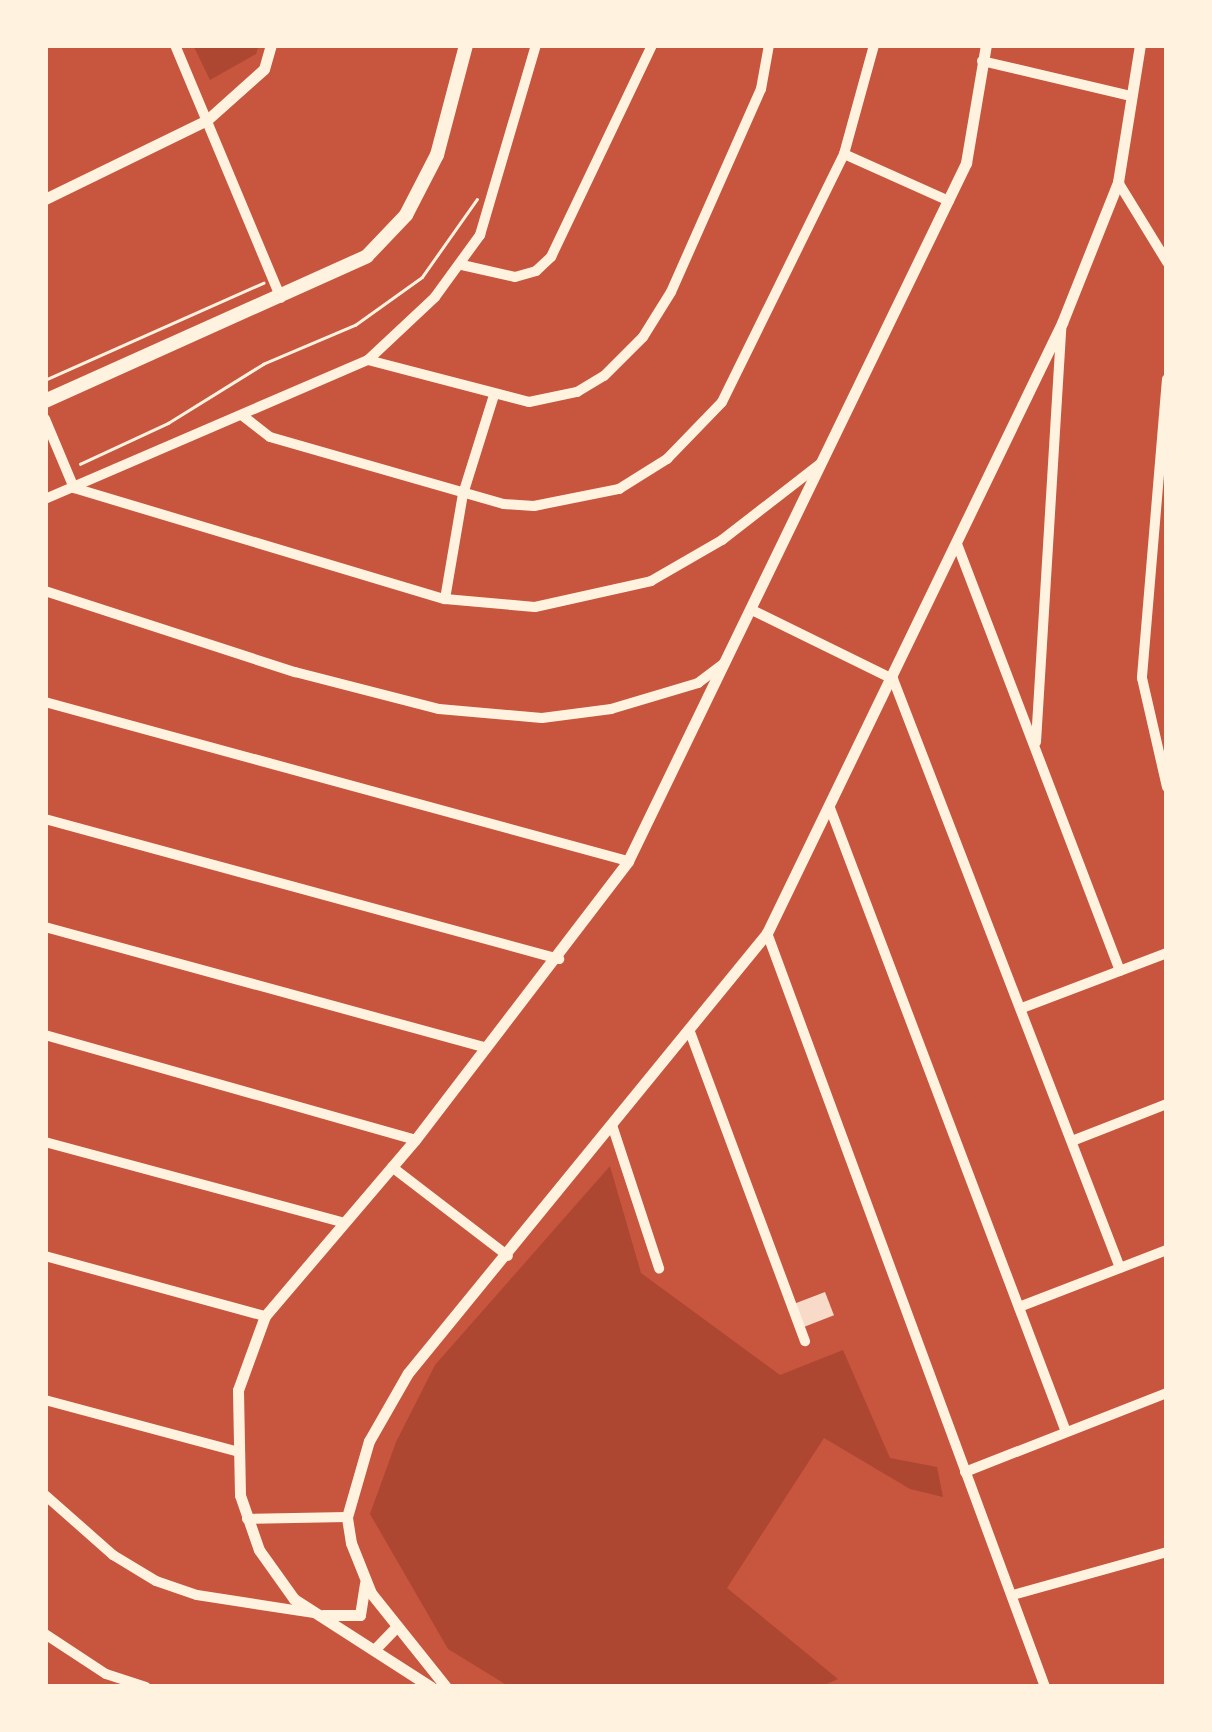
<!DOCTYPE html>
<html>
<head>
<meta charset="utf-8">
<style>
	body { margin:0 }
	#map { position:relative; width:1212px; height:1732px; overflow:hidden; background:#c8553d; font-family:"Fira Sans",sans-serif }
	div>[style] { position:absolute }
	.green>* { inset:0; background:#ae4732 }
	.building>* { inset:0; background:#f7dbc8; transform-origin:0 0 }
	.path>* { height:2.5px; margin:-1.25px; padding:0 1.25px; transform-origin:1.25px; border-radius:1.25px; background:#fff3e0 }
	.minor>* { height:10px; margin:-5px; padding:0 5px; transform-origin:5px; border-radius:5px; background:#fff3e0 }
	.tertiary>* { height:11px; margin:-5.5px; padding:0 5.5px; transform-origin:5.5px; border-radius:5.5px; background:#fff3e0 }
	.secondary>* { height:14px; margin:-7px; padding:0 7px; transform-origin:7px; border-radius:7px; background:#fff3e0 }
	span { translate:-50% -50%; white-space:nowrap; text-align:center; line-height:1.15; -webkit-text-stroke:8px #fff3e0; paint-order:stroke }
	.frame { position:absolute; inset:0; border:48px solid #fff3e0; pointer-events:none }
</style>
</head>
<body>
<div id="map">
	<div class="green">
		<i style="clip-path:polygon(193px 45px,259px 45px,256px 54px,210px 80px)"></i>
		<i style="clip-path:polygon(610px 1166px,641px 1273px,780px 1375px,843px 1350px,890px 1458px,937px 1467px,943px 1497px,910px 1489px,824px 1438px,727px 1588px,838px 1679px,820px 1687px,510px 1687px,448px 1649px,370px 1514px,396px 1442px,435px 1365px)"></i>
	</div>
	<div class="building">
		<i style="left:825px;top:1292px;width:25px;height:35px;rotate:69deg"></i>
	</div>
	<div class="path">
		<i style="left:45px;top:380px;width:239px;rotate:-24deg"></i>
		<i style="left:80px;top:464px;width:97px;rotate:-25deg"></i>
		<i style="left:168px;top:423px;width:112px;rotate:-31.8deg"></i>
		<i style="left:263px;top:364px;width:100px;rotate:-23deg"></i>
		<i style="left:355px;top:325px;width:82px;rotate:-35.6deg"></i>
		<i style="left:422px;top:277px;width:95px;rotate:-54.8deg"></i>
	</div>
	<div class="minor">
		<i style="left:175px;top:45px;width:274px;rotate:67.3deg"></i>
		<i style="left:982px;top:61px;width:149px;rotate:13.2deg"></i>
		<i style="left:844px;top:154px;width:115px;rotate:24.1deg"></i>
		<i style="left:1118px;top:182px;width:94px;rotate:58.5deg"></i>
		<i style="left:462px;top:265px;width:54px;rotate:12.8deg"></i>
		<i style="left:515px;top:277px;width:22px;rotate:-16deg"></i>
		<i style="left:536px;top:271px;width:21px;rotate:-43deg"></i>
		<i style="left:551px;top:257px;width:235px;rotate:-64.5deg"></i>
		<i style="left:368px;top:360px;width:166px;rotate:14.6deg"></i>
		<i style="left:529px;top:402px;width:49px;rotate:-11.8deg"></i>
		<i style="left:577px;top:392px;width:31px;rotate:-31deg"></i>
		<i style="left:604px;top:376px;width:55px;rotate:-45deg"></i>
		<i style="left:643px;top:337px;width:53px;rotate:-58.1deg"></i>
		<i style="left:671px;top:292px;width:222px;rotate:-66.1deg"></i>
		<i style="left:761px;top:89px;width:45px;rotate:-79.7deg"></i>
		<i style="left:1167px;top:379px;width:300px;rotate:94.8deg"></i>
		<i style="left:1142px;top:678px;width:112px;rotate:77.1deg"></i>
		<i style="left:243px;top:416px;width:34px;rotate:38deg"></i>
		<i style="left:270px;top:437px;width:243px;rotate:16deg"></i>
		<i style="left:504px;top:504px;width:30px;rotate:4deg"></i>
		<i style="left:534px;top:506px;width:87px;rotate:-11.3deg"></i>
		<i style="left:619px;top:489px;width:57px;rotate:-32deg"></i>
		<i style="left:667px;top:459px;width:79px;rotate:-46deg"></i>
		<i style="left:722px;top:402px;width:276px;rotate:-63.8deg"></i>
		<i style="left:844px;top:154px;width:113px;rotate:-74.6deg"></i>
		<i style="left:45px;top:419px;width:75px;rotate:67.2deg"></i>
		<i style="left:74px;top:488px;width:387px;rotate:16.7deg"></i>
		<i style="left:445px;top:599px;width:90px;rotate:5.1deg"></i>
		<i style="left:535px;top:607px;width:119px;rotate:-12.6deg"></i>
		<i style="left:651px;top:581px;width:82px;rotate:-30deg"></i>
		<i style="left:722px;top:540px;width:124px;rotate:-37.8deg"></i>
		<i style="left:45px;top:499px;width:352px;rotate:-23.3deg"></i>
		<i style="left:368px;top:360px;width:92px;rotate:-43.2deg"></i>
		<i style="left:435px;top:297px;width:77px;rotate:-54deg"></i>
		<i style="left:480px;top:235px;width:198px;rotate:-73.6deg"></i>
		<i style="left:957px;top:544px;width:457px;rotate:69.1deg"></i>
		<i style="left:45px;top:591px;width:263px;rotate:18deg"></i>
		<i style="left:295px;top:672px;width:149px;rotate:14.4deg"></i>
		<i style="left:439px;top:709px;width:103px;rotate:5deg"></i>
		<i style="left:542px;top:718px;width:70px;rotate:-7.4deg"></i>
		<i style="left:611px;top:709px;width:91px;rotate:-16.6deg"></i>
		<i style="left:698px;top:683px;width:34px;rotate:-37deg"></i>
		<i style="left:445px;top:599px;width:107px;rotate:-80.3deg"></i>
		<i style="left:463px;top:494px;width:104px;rotate:-72.6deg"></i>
		<i style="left:754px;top:611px;width:155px;rotate:26.1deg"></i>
		<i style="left:893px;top:679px;width:631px;rotate:68.92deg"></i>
		<i style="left:45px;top:702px;width:604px;rotate:15.26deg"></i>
		<i style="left:1036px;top:742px;width:414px;rotate:-86.5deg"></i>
		<i style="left:830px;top:808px;width:667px;rotate:69.28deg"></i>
		<i style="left:45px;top:819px;width:533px;rotate:15.24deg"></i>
		<i style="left:45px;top:927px;width:458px;rotate:15.3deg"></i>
		<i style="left:767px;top:933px;width:804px;rotate:69.76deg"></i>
		<i style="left:1022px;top:1008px;width:155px;rotate:-20.8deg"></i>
		<i style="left:690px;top:1032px;width:330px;rotate:69.6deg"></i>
		<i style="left:45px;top:1035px;width:385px;rotate:15.8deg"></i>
		<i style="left:612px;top:1125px;width:151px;rotate:71.8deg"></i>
		<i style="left:1072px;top:1141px;width:102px;rotate:-21.3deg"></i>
		<i style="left:45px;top:1142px;width:308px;rotate:15.1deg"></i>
		<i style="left:392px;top:1167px;width:146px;rotate:37.5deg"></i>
		<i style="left:45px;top:1256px;width:228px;rotate:15.3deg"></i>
		<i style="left:1019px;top:1307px;width:159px;rotate:-21.1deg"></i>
		<i style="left:45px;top:1400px;width:197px;rotate:15deg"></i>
		<i style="left:965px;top:1472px;width:217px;rotate:-21.4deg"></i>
		<i style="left:45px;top:1495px;width:91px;rotate:41.4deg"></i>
		<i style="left:113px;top:1555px;width:50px;rotate:31.2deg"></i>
		<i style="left:156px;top:1581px;width:43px;rotate:18.9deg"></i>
		<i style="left:197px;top:1595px;width:117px;rotate:8.8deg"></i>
		<i style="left:247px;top:1519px;width:100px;rotate:-1.1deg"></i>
		<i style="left:1013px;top:1595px;width:160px;rotate:-15.6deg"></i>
		<i style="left:45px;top:1634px;width:73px;rotate:33.3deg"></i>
		<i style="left:106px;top:1674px;width:42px;rotate:18deg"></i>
	</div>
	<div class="tertiary">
		<i style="left:45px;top:199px;width:180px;rotate:-26deg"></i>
		<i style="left:207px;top:120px;width:76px;rotate:-41.8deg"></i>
		<i style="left:264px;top:69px;width:25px;rotate:-74deg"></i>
		<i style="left:323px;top:1615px;width:37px"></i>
		<i style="left:360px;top:1615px;width:32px;rotate:-81deg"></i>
		<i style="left:374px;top:1650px;width:32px;rotate:-46deg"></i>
		<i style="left:431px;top:1687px;width:163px;rotate:-147.3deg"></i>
		<i style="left:294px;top:1599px;width:60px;rotate:-125.5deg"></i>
		<i style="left:259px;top:1550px;width:58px;rotate:-109.1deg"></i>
		<i style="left:240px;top:1495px;width:105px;rotate:-91.1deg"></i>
		<i style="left:238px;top:1390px;width:79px;rotate:-70deg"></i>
		<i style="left:265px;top:1316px;width:231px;rotate:-49.6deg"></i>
		<i style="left:415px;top:1140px;width:351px;rotate:-52.6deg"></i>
		<i style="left:628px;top:861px;width:776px;rotate:-64.16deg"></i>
		<i style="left:966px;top:163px;width:120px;rotate:-80.4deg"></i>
		<i style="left:446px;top:1687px;width:120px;rotate:-128.6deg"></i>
		<i style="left:371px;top:1593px;width:54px;rotate:-111.8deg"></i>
		<i style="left:351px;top:1543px;width:26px;rotate:-99deg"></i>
		<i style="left:347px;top:1517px;width:79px;rotate:-73.9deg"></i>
		<i style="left:369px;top:1441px;width:78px;rotate:-60.2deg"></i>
		<i style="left:408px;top:1373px;width:568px;rotate:-50.79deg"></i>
		<i style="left:767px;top:933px;width:678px;rotate:-64.19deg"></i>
		<i style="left:1062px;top:323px;width:152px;rotate:-68.3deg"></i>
		<i style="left:1118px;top:182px;width:139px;rotate:-80.9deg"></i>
	</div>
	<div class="secondary">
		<i style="left:45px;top:401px;width:353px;rotate:-24.2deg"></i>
		<i style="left:367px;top:256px;width:57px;rotate:-46.4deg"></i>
		<i style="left:406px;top:215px;width:68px;rotate:-62.7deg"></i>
		<i style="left:437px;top:155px;width:114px;rotate:-75.2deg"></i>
	</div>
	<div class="frame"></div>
</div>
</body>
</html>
